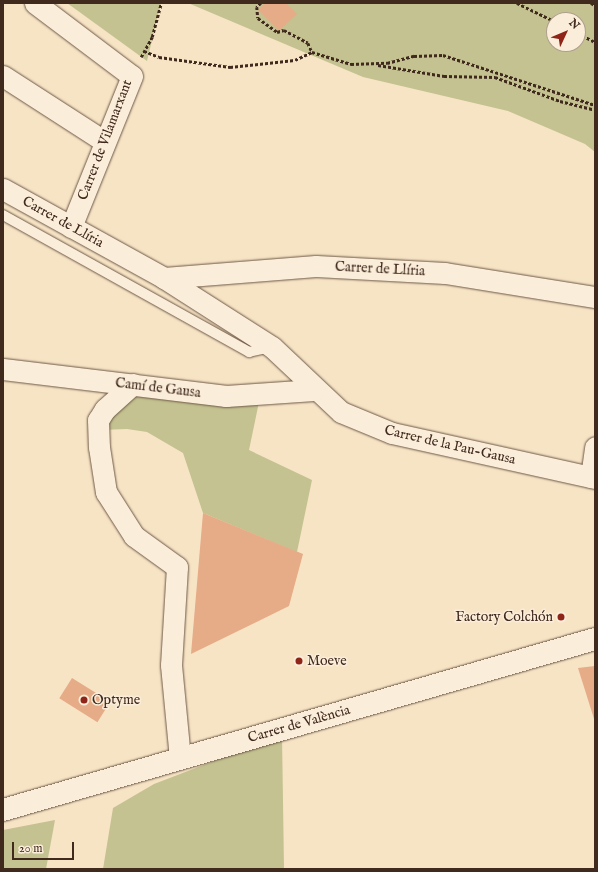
<!DOCTYPE html>
<html>
<head>
<meta charset="utf-8">
<style>
	body { margin:0 }
	#map { position:relative; width:598px; height:872px; overflow:hidden; background:#f7e4c5; font-family:"IM FELL English",serif }
	div>[style] { position:absolute }
	.green>* { inset:0; background:#c4c290 }
	.building>* { inset:0; background:#e6ab87; transform-origin:0 0 }
	.path>* { height:2.5px; margin-top:-1.25px; transform-origin:0; background:repeating-linear-gradient(90deg,#40291d 0 3px,transparent 0 5px) }
	.roads { filter:drop-shadow(0 0 1px #6e5847) drop-shadow(0 0 1px #6e5847) }
	.lane>* { height:10px; margin:-5px; padding:0 5px; transform-origin:5px; border-radius:5px; background:#faedd9 }
	.street>* { height:21px; margin:-10.5px; padding:0 10.5px; transform-origin:10.5px; border-radius:10.5px; background:#faedd9 }
	.secondary>* { height:22px; margin:-11px; padding:0 11px; transform-origin:11px; border-radius:11px; background:#faedd9 }
	.dots>* { width:11px; height:11px; translate:-50% -50%; box-sizing:border-box; border:2px solid #faedd9; border-radius:50% }
	span { translate:-50% -50%; white-space:nowrap; text-align:center; line-height:1.15; -webkit-text-stroke:3px #faedd9; paint-order:stroke }
	.street-label { font-size:14px; color:#40291d }
	.poi-label { font-size:14px; color:#40291d }
	.right { translate:-100% -50%; text-align:right }
	.left { translate:0 -50%; text-align:left }
	.frame { position:absolute; inset:0; border:4px solid #40291d; pointer-events:none }
	.north { position:absolute; left:546px; top:12px; width:40px; height:40px; box-sizing:border-box; background:#faedd9; border:1px solid #b09f8e; border-radius:50%; rotate:46deg; font-size:11px; font-weight:700; line-height:16px; text-align:center; color:#40291d }
	.north::after { content:''; display:block; margin:auto; width:14px; height:18px; background:#8f2418; clip-path:polygon(50% 0,100% 100%,50% 72%,0 100%) }
	.scale { position:absolute; left:12px; top:842px; width:62px; height:18px; box-sizing:border-box; border:2px solid #40291d; border-top:0; padding-left:5px; font-size:12px; line-height:14px; white-space:nowrap; color:#40291d; -webkit-text-stroke:3px #faedd9; paint-order:stroke }
</style>
</head>
<body>
<div id="map">
	<div class="green">
		<i style="clip-path:polygon(67px 3px,161px 3px,147px 61px)"></i>
		<i style="clip-path:polygon(evenodd,188px 3px,595px 3px,595px 152px,585px 144px,508px 111px,363px 77px,188px 3px,554px 20px,578px 20px,578px 44px,554px 44px,554px 20px)"></i>
		<i style="clip-path:polygon(133px 384px,259px 402px,249px 450px,312px 480px,297px 552px,203px 513px,183px 453px,147px 432px,127px 429px,99px 430px)"></i>
		<i style="clip-path:polygon(282px 735px,284px 869px,103px 869px,113px 808px,154px 784px)"></i>
		<i style="clip-path:polygon(55px 820px,46px 869px,3px 869px,3px 830px)"></i>
	</div>
	<div class="building">
		<i style="clip-path:polygon(265px 3px,286px 3px,297px 14px,279px 31px,258px 10px)"></i>
		<i style="clip-path:polygon(203px 513px,303px 554px,289px 606px,191px 654px)"></i>
		<i style="clip-path:polygon(595px 666px,595px 722px,578px 668px)"></i>
		<i style="left:72px;top:678px;width:45px;height:24px;rotate:32deg"></i>
	</div>
	<div class="path">
		<i style="left:261px;top:3px;width:6px;rotate:135deg"></i>
		<i style="left:257px;top:7px;width:11px;rotate:85deg"></i>
		<i style="left:258px;top:18px;width:24px;rotate:36deg"></i>
		<i style="left:277px;top:32px;width:7px;rotate:-16deg"></i>
		<i style="left:284px;top:30px;width:27px;rotate:28deg"></i>
		<i style="left:308px;top:43px;width:10px;rotate:66deg"></i>
		<i style="left:517px;top:3px;width:41px;rotate:25.9deg"></i>
		<i style="left:591px;top:3px;width:4px;rotate:27deg"></i>
		<i style="left:578px;top:33px;width:19px;rotate:28deg"></i>
		<i style="left:144px;top:51px;width:16px;rotate:22deg"></i>
		<i style="left:159px;top:57px;width:72px;rotate:8deg"></i>
		<i style="left:230px;top:67px;width:65px;rotate:-6.1deg"></i>
		<i style="left:295px;top:60px;width:19px;rotate:-25deg"></i>
		<i style="left:312px;top:52px;width:41px;rotate:17.1deg"></i>
		<i style="left:351px;top:64px;width:36px;rotate:-2deg"></i>
		<i style="left:387px;top:63px;width:28px;rotate:-15deg"></i>
		<i style="left:414px;top:56px;width:29px;rotate:-2deg"></i>
		<i style="left:443px;top:55px;width:160px;rotate:18.2deg"></i>
		<i style="left:141px;top:57px;width:23px;rotate:-61deg"></i>
		<i style="left:152px;top:37px;width:35px;rotate:-75deg"></i>
		<i style="left:378px;top:65px;width:67px;rotate:9.5deg"></i>
		<i style="left:444px;top:76px;width:51px;rotate:1.1deg"></i>
		<i style="left:495px;top:77px;width:69px;rotate:20.3deg"></i>
		<i style="left:560px;top:101px;width:36px;rotate:14deg"></i>
	</div>
	<div class="roads">
		<div class="lane">
			<i style="left:3px;top:215px;width:282px;rotate:29.1deg"></i>
			<i style="left:249px;top:352px;width:23px;rotate:-13deg"></i>
		</div>
		<div class="street">
			<i style="left:35px;top:3px;width:121px;rotate:37deg"></i>
			<i style="left:132px;top:76px;width:163px;rotate:112deg"></i>
			<i style="left:3px;top:76px;width:120px;rotate:32.8deg"></i>
			<i style="left:3px;top:189px;width:184px;rotate:28.9deg"></i>
			<i style="left:164px;top:278px;width:128px;rotate:32.6deg"></i>
			<i style="left:272px;top:347px;width:95px;rotate:43.3deg"></i>
			<i style="left:341px;top:412px;width:55px;rotate:22.4deg"></i>
			<i style="left:392px;top:433px;width:208px;rotate:12.5deg"></i>
			<i style="left:164px;top:278px;width:152px;rotate:-4.5deg"></i>
			<i style="left:316px;top:266px;width:129px;rotate:3.1deg"></i>
			<i style="left:445px;top:273px;width:152px;rotate:9.1deg"></i>
			<i style="left:3px;top:369px;width:225px;rotate:6.9deg"></i>
			<i style="left:226px;top:396px;width:88px;rotate:-3.9deg"></i>
			<i style="left:133px;top:384px;width:38px;rotate:138deg"></i>
			<i style="left:105px;top:409px;width:13px;rotate:122deg"></i>
			<i style="left:98px;top:420px;width:27px;rotate:88deg"></i>
			<i style="left:99px;top:447px;width:46px;rotate:81.2deg"></i>
			<i style="left:106px;top:492px;width:52px;rotate:57.5deg"></i>
			<i style="left:134px;top:536px;width:53px;rotate:35.8deg"></i>
			<i style="left:177px;top:567px;width:98px;rotate:93.5deg"></i>
			<i style="left:171px;top:665px;width:93px;rotate:84.5deg"></i>
			<i style="left:591px;top:477px;width:30px;rotate:-82deg"></i>
		</div>
		<div class="secondary">
			<i style="left:3px;top:810px;width:616px;rotate:-16.11deg"></i>
		</div>
	</div>
	<div class="dots">
		<i style="left:561px;top:617px;background:#8f2418"></i>
		<i style="left:299px;top:661px;background:#8f2418"></i>
		<i style="left:84px;top:700px;background:#8f2418"></i>
	</div>
	<div class="street-label">
		<span style="left:105px;top:140px;rotate:-69deg">Carrer de Vilamarxant</span>
		<span style="left:63px;top:222px;rotate:29deg">Carrer de Llíria</span>
		<span style="left:380px;top:269px;rotate:3deg">Carrer de Llíria</span>
		<span style="left:158px;top:388px;rotate:7deg">Camí de Gausa</span>
		<span style="left:450px;top:445px;rotate:13deg">Carrer de la Pau-Gausa</span>
		<span style="left:299px;top:724px;rotate:-16deg">Carrer de València</span>
	</div>
	<div class="poi-label">
		<span class="right" style="left:553px;top:617px">Factory Colchón</span>
		<span class="left" style="left:307px;top:661px">Moeve</span>
		<span class="left" style="left:92px;top:700px">Optyme</span>
	</div>
	<div class="frame"></div>
	<div class="north">N</div>
	<div class="scale">20 m</div>
</div>
</body>
</html>
